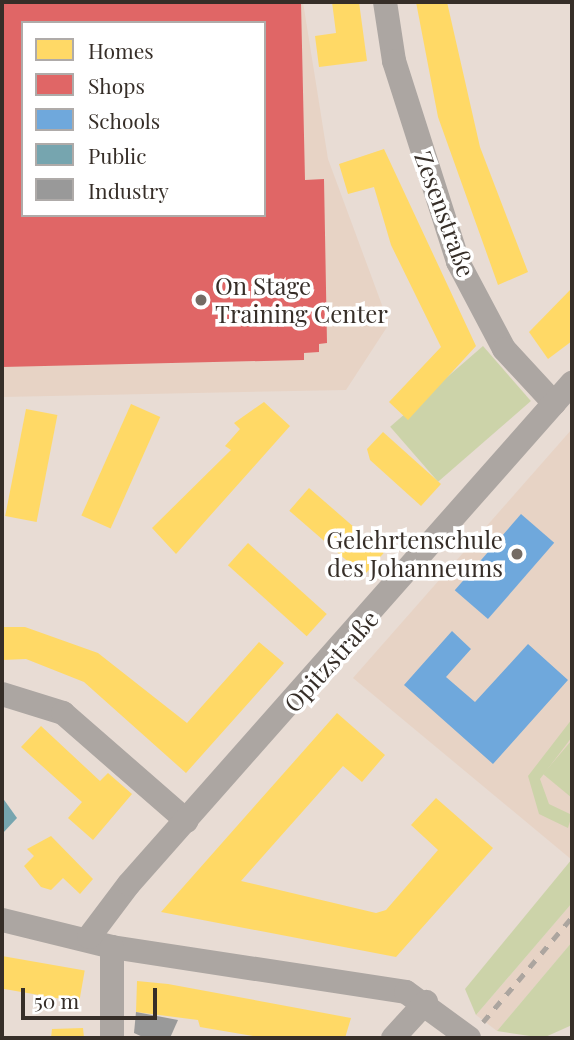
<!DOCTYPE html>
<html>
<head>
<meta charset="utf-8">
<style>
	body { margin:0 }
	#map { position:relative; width:574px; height:1040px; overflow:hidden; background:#e8dcd4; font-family:"Playfair Display",serif }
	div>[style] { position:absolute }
	.built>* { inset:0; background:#e7d3c5 }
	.green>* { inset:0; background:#ccd3a9; transform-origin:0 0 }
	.homes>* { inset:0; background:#ffd966; transform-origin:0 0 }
	.shops>* { inset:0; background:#e06666 }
	.schools>* { inset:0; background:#6fa8dc; transform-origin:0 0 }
	.public>* { inset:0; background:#76a5af }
	.industry>* { inset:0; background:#999 }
	.minor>* { height:24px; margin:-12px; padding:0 12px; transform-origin:12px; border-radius:12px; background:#aca6a2 }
	.rail>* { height:5px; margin-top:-2.5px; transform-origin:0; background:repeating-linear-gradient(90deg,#aca59f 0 9px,transparent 0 18px) }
	.dots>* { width:19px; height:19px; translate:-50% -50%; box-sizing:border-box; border:4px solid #fff; border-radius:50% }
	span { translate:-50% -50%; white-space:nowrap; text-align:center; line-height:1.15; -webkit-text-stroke:7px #fff; paint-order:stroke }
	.street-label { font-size:24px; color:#362e28 }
	.poi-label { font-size:24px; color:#362e28 }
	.left { translate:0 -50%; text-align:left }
	.right { translate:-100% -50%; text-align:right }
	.frame { position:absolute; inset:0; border:4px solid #362e28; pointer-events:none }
	.legend { position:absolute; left:21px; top:21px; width:245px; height:196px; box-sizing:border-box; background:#fff; border:2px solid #afaba9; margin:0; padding:9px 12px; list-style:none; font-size:21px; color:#362e28 }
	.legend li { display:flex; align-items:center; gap:14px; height:35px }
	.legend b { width:35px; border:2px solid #afaba9 }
	.scale { position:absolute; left:21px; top:988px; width:136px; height:32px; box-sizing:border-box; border:4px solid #362e28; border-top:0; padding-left:9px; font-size:21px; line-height:24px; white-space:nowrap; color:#362e28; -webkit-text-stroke:5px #fff; paint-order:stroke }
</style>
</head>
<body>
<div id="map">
	<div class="built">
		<i style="clip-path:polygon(evenodd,2px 2px,303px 2px,328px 159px,389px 324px,346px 390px,2px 397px,2px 2px,23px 23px,264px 23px,264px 215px,23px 215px,23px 23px)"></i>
		<i style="clip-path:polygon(572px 429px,572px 860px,353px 678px)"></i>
		<i style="clip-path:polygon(572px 903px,572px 942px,497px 1031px,476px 1015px)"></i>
	</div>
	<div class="green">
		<i style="left:483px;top:346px;width:73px;height:123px;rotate:49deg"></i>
		<i style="clip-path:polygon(572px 719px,572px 737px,540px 779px,549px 804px,572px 815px,568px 828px,539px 814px,528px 776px)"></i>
		<i style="clip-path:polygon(572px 740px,572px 798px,543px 774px)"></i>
		<i style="clip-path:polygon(572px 859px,572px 903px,476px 1015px,465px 989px)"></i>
		<i style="clip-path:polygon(572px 942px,572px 1025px,543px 1038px,497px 1031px)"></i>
	</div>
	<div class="homes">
		<i style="clip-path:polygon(332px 2px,359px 2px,367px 61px,319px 67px,315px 36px,336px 33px)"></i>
		<i style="clip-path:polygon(416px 2px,447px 2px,480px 147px,528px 272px,498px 285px,438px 117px)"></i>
		<i style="clip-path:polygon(384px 149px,476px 346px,408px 420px,389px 402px,441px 347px,391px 245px,374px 187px,348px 194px,339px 164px)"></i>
		<i style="clip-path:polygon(572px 288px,572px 341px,548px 359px,529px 332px)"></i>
		<i style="clip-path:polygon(264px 402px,290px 426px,176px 554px,152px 528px,231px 450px,225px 446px,240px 429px,234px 423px)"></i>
		<i style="left:131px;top:404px;width:32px;height:122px;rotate:24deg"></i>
		<i style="left:26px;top:409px;width:32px;height:109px;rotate:11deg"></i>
		<i style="clip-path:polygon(383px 432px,441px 484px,421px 506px,370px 460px,367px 449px)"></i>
		<i style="left:309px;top:488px;width:99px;height:30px;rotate:41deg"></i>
		<i style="left:248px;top:543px;width:106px;height:30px;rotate:42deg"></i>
		<i style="clip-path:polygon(2px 627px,25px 627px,98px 653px,187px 723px,259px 642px,284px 663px,186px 773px,84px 682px,26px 659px,2px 660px)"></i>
		<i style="clip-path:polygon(337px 713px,385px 755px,362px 782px,343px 766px,241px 881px,376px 913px,386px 910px,438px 850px,411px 825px,436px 798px,493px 848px,437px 911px,396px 957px,161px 912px)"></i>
		<i style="clip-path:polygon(41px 726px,100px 781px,108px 773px,132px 794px,93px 840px,68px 818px,82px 802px,21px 747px)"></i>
		<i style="clip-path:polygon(51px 836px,93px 879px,80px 894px,63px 878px,51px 890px,41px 887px,24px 866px,34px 856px,27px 849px)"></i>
		<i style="left:2px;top:956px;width:84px;height:32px;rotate:10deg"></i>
		<i style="clip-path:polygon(137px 981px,168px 984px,351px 1018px,345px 1038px,265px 1038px,200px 1027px,198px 1020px,136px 1012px)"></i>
		<i style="clip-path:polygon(83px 1028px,84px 1038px,51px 1038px,52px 1029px)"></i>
	</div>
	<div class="shops">
		<i style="clip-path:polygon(evenodd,2px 2px,301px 2px,305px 180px,324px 179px,327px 343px,319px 344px,319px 352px,304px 353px,304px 360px,2px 367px,2px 2px,23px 23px,264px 23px,264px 215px,23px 215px,23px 23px)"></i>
	</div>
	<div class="schools">
		<i style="left:521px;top:514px;width:44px;height:101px;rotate:41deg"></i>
		<i style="clip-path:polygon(452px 631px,471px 649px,446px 677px,475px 702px,528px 644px,568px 680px,493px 764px,404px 685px)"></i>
	</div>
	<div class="public">
		<i style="clip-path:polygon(2px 797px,17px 818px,2px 834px)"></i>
	</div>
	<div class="industry">
		<i style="clip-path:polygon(136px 1012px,178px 1020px,170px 1038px,145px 1038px,134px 1033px)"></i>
	</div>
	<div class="minor">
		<i style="left:385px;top:2px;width:60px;rotate:81.3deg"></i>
		<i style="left:394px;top:61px;width:211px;rotate:72.3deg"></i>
		<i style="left:458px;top:262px;width:98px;rotate:62.1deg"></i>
		<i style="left:504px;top:349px;width:74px;rotate:47.2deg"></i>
		<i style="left:2px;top:694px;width:64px;rotate:17.3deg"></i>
		<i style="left:63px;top:713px;width:164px;rotate:41.1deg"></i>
		<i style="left:2px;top:920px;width:113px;rotate:13.8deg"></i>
		<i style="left:112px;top:947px;width:297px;rotate:8.7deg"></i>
		<i style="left:406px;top:992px;width:78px;rotate:36.1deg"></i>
		<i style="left:89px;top:937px;width:66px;rotate:-53deg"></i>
		<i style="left:129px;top:884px;width:669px;rotate:-48.52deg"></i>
		<i style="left:112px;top:947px;width:91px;rotate:90deg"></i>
		<i style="left:393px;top:1038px;width:49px;rotate:-47.5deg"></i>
	</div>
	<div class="rail">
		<i style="left:483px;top:1022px;width:138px;rotate:-49.7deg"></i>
	</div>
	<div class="dots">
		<i style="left:201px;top:300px;background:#746b64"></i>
		<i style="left:517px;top:554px;background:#746b64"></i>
	</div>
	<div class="street-label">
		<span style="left:445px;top:214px;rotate:70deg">Zesenstraße</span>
		<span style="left:331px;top:661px;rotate:-48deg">Opitzstraße</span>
	</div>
	<div class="poi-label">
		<span class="left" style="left:215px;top:300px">On Stage<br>Training Center</span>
		<span class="right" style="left:503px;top:554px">Gelehrtenschule<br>des Johanneums</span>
	</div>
	<div class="frame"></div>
	<ul class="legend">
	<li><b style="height:19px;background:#ffd966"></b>Homes</li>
	<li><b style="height:19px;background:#e06666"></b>Shops</li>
	<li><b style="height:19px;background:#6fa8dc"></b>Schools</li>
	<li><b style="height:19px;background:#76a5af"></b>Public</li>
	<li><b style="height:19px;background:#999"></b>Industry</li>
	</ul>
	<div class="scale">50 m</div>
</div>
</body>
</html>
